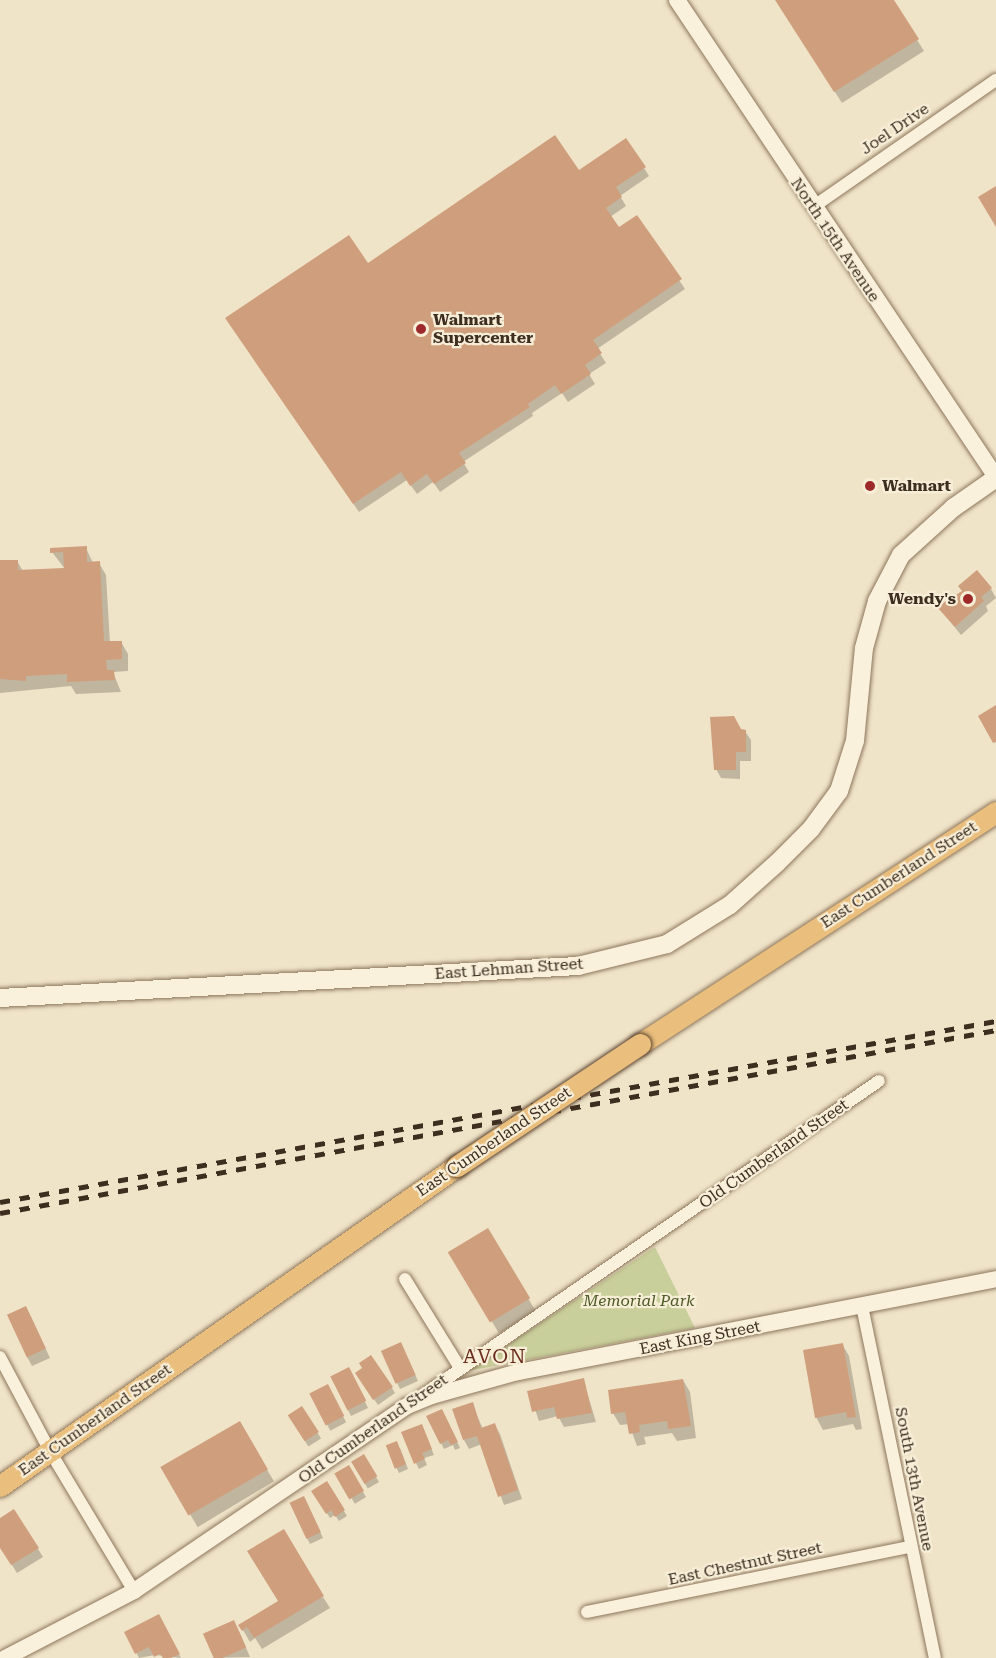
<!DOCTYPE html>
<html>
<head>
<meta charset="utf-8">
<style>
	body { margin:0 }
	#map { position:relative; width:996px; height:1658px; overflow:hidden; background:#f0e4c8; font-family:"Roboto Serif",serif }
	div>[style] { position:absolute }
	.green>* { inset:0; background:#c9cf9b }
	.shadow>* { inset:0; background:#0003; transform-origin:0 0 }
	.building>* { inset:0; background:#cf9f7d; transform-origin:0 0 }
	.roads { filter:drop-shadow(0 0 2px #8d765c) drop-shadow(0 0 2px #8d765c) }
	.minor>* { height:12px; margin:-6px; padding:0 6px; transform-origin:6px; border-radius:6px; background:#faf1dc }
	.tertiary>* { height:16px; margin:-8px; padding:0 8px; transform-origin:8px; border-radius:8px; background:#faf1dc }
	.secondary>* { height:18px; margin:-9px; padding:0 9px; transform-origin:9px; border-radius:9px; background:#faf1dc }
	.trunk>* { height:21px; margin:-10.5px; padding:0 10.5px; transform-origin:10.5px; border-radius:10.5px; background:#eabe7c }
	.rail>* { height:4.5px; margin-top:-2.25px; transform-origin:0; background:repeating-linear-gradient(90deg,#3d2e20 0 10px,transparent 0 20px) }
	.bridges { filter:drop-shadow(0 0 2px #5b4430) drop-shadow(0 0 2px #5b4430) }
	.trunk-bridge>* { height:21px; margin:-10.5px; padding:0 10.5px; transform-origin:10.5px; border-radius:10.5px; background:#eabe7c }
	.dots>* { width:16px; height:16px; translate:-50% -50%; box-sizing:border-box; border:3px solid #f7eed8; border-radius:50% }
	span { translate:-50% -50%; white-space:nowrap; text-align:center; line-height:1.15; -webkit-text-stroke:4.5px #f7eed8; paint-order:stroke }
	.street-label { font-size:16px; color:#3d2e20 }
	.poi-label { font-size:16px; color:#3d2e20; font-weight:700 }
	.left { translate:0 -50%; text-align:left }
	.right { translate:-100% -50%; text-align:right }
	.park-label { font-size:16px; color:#4d5a26; font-style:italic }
	.quarter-label { font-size:20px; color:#6b2e1e; letter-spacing:1.5px }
</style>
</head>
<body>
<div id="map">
	<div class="green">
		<i style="clip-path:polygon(655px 1247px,695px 1328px,468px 1371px)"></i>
	</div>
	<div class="shadow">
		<i style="clip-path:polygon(776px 0,892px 0,924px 51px,842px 103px)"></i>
		<i style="clip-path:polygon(644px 168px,649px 176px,620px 196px,626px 206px,610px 217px,619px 229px,637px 217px,685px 289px,597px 349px,606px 363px,589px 374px,595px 384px,568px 402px,562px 393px,532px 413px,533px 416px,463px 462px,469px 472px,440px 492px,433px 482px,417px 494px,407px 480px,359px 512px,232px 327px,579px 172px)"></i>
		<i style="clip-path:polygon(86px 548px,93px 563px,99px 563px,106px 575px,110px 643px,121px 642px,128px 654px,128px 671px,113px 672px,121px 692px,76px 694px,71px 686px,0 693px,0 574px,17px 561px,23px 571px,65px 569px,52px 552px)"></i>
		<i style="clip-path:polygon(991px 589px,996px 598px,986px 606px,988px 611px,961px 635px,939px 608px)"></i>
		<i style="clip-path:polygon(740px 731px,745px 731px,751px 740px,751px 761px,740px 761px,740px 779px,721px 778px,716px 769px)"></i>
		<i style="left:487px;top:1230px;width:95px;height:43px;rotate:59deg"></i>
		<i style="clip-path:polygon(31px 1317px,50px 1358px,32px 1366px,27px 1357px)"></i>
		<i style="clip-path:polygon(842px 1344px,849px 1356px,862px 1429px,856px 1430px,853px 1424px,823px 1430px,816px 1417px)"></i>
		<i style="clip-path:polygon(404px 1350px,418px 1381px,400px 1389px,383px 1353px)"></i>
		<i style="clip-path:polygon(364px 1369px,392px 1388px,395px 1393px,378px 1405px,360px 1379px)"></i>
		<i style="clip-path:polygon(352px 1374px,368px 1408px,351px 1416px,348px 1410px)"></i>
		<i style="clip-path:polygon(583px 1379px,596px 1422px,564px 1427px,558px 1416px,539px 1421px,529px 1392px)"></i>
		<i style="clip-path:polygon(683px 1380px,690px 1392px,696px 1438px,677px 1441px,672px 1433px,644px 1437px,646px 1444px,637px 1446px,629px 1424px,620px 1425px,613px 1413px)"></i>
		<i style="left:327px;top:1386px;width:41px;height:18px;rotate:62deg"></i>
		<i style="clip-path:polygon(472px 1404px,483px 1429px,495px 1425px,500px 1434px,522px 1499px,504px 1505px,482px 1444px,469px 1449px,464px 1440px,454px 1410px)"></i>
		<i style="left:302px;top:1408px;width:36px;height:15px;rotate:58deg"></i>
		<i style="clip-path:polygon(445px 1416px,460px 1448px,455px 1450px,453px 1445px,444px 1449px,428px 1417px)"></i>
		<i style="left:239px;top:1423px;width:68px;height:89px;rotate:59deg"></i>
		<i style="clip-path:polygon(424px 1431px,434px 1455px,424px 1458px,427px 1465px,419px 1469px,416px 1463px)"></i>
		<i style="clip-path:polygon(400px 1448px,408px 1469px,399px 1473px,396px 1467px)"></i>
		<i style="left:364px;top:1456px;width:30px;height:13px;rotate:60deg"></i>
		<i style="left:348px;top:1467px;width:35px;height:13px;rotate:59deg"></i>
		<i style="clip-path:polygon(327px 1484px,347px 1516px,339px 1521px,335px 1515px,330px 1518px,313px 1492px)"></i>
		<i style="clip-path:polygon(307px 1503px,323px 1538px,310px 1544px,307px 1538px)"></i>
		<i style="clip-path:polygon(0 1520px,38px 1549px,43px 1557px,17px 1573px,0 1546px)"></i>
		<i style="clip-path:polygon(323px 1597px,330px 1608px,262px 1649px,255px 1638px,250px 1642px,240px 1625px)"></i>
		<i style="clip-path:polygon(163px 1625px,181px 1658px,155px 1655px,139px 1658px,126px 1633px)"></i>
		<i style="clip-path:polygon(239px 1631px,250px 1657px,215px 1658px,205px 1634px)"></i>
	</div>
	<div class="building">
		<i style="clip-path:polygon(775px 0,894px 0,919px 39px,834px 92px)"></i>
		<i style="clip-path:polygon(555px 135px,579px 170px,626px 138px,646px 167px,616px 187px,622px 197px,606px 208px,619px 227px,637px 215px,682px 279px,593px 340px,602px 353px,585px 365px,591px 374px,561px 394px,555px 385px,528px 404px,530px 407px,459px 453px,466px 463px,434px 484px,427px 474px,410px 486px,401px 472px,353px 504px,225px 318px,349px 235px,368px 263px)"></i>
		<i style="clip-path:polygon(996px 186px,996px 227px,978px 197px)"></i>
		<i style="clip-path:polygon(87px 546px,87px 562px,100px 561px,104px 641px,122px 641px,122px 659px,106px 660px,107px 670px,114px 670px,115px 680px,67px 682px,67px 674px,26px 676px,26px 681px,0 679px,0 560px,18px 560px,18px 570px,64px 568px,63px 552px,50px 553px,50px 548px)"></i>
		<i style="clip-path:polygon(977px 570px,992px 588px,981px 597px,984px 601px,955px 627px,937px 607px,962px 591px,958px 586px)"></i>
		<i style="clip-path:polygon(996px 705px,996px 742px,993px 743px,978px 716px)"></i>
		<i style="clip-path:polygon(734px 716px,741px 729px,746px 730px,746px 752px,736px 752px,736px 770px,714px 770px,710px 717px)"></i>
		<i style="left:488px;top:1228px;width:82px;height:47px;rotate:59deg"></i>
		<i style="left:26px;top:1306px;width:47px;height:21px;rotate:65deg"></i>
		<i style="left:401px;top:1342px;width:36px;height:22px;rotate:66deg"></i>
		<i style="clip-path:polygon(843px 1343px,856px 1417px,847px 1418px,846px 1412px,815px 1418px,803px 1350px)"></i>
		<i style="clip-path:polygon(371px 1355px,393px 1387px,373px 1400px,355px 1373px,362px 1368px,359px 1363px)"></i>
		<i style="left:349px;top:1367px;width:38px;height:21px;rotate:63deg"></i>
		<i style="clip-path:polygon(584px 1378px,592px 1413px,557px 1419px,554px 1407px,532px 1412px,527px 1391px)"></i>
		<i style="clip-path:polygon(683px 1379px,691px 1426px,668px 1429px,667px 1421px,639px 1425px,640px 1432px,629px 1434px,625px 1412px,611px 1414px,608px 1390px)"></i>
		<i style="left:328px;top:1384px;width:36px;height:21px;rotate:63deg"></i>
		<i style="clip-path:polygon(473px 1402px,481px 1428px,495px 1423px,518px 1490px,498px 1497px,477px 1436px,463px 1440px,452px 1409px)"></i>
		<i style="left:302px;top:1406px;width:31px;height:17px;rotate:57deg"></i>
		<i style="clip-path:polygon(442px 1409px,458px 1442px,451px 1445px,448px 1440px,440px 1444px,426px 1416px)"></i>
		<i style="left:240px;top:1421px;width:56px;height:92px;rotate:60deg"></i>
		<i style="clip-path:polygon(422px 1424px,432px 1449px,422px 1453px,425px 1459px,414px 1464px,401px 1432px)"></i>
		<i style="left:397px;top:1441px;width:25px;height:12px;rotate:69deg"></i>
		<i style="left:364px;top:1454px;width:26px;height:15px;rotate:59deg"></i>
		<i style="left:349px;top:1465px;width:30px;height:17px;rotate:60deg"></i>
		<i style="clip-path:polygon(327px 1481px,345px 1510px,335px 1517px,331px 1510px,326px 1514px,311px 1491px)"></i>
		<i style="left:304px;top:1496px;width:40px;height:16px;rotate:65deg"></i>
		<i style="clip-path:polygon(14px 1509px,39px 1548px,11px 1565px,0 1548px,0 1518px)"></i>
		<i style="clip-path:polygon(284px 1529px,324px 1596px,254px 1638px,247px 1627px,242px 1631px,238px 1625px,278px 1601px,247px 1551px)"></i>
		<i style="clip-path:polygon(159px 1614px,180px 1654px,171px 1658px,163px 1658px,160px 1654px,154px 1657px,149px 1647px,135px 1654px,124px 1632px)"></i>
		<i style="left:234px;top:1620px;width:30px;height:34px;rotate:66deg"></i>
	</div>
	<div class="roads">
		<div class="minor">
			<i style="left:813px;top:207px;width:223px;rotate:-34.8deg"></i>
			<i style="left:405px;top:1279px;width:105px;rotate:58.3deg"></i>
			<i style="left:862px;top:1306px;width:359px;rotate:78.3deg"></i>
			<i style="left:0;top:1357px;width:109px;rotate:62deg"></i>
			<i style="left:51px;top:1453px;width:161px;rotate:59deg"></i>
			<i style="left:420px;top:1397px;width:557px;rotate:-34.55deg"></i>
			<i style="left:587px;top:1612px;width:328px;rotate:-11.4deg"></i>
		</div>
		<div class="tertiary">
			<i style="left:677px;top:0;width:574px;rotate:56.23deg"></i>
			<i style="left:5px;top:1658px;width:145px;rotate:-27.4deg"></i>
			<i style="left:134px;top:1591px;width:330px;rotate:-34.1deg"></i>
			<i style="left:407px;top:1406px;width:27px;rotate:-22deg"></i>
			<i style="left:432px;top:1396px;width:89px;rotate:-15.6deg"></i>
			<i style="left:518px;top:1372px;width:487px;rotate:-11deg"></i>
		</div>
		<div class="secondary">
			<i style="left:0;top:998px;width:579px;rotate:-3.17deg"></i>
			<i style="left:578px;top:966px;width:92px;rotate:-13.9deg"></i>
			<i style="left:667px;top:944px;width:74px;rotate:-31.8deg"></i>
			<i style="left:730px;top:905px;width:63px;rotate:-41.8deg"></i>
			<i style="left:777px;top:863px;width:48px;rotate:-45deg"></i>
			<i style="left:811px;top:829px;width:47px;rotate:-53.6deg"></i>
			<i style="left:839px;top:791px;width:52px;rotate:-72.3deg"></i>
			<i style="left:855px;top:741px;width:93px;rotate:-84.5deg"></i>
			<i style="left:864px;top:648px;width:49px;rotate:-74.5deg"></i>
			<i style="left:877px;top:601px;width:52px;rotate:-62.4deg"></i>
			<i style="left:901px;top:555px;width:70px;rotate:-42.1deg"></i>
			<i style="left:953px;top:508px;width:52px;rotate:-34.9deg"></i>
		</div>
		<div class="trunk">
			<i style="left:640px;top:1044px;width:425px;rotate:-33.1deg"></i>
			<i style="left:0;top:1486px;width:558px;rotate:-35deg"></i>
		</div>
	</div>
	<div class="rail">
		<i style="left:0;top:1202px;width:1012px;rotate:-10.3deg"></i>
		<i style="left:0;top:1213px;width:1013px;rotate:-10.41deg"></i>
	</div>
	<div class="bridges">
		<div class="trunk-bridge">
			<i style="left:457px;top:1166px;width:220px;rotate:-33.7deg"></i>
		</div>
	</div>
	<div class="dots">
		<i style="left:421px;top:329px;background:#9e2a2b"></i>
		<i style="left:870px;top:486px;background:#9e2a2b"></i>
		<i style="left:968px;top:599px;background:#9e2a2b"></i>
	</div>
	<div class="street-label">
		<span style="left:895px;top:129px;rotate:-34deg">Joel Drive</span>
		<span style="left:835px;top:240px;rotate:56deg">North 15th Avenue</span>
		<span style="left:899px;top:875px;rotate:-33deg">East Cumberland Street</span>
		<span style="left:509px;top:969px;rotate:-4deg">East Lehman Street</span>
		<span style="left:494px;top:1142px;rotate:-34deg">East Cumberland Street</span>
		<span style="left:774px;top:1154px;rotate:-35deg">Old Cumberland Street</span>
		<span style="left:700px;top:1338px;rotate:-11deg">East King Street</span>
		<span style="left:95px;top:1420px;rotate:-35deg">East Cumberland Street</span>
		<span style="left:373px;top:1429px;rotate:-35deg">Old Cumberland Street</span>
		<span style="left:914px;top:1479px;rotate:79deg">South 13th Avenue</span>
		<span style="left:745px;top:1564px;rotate:-12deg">East Chestnut Street</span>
	</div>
	<div class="poi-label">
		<span class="left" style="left:433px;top:329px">Walmart<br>Supercenter</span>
		<span class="left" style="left:882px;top:486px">Walmart</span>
		<span class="right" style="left:956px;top:599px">Wendy's</span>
	</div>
	<div class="park-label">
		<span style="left:639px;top:1301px">Memorial Park</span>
	</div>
	<div class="quarter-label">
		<span style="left:495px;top:1356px">AVON</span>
	</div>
</div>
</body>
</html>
